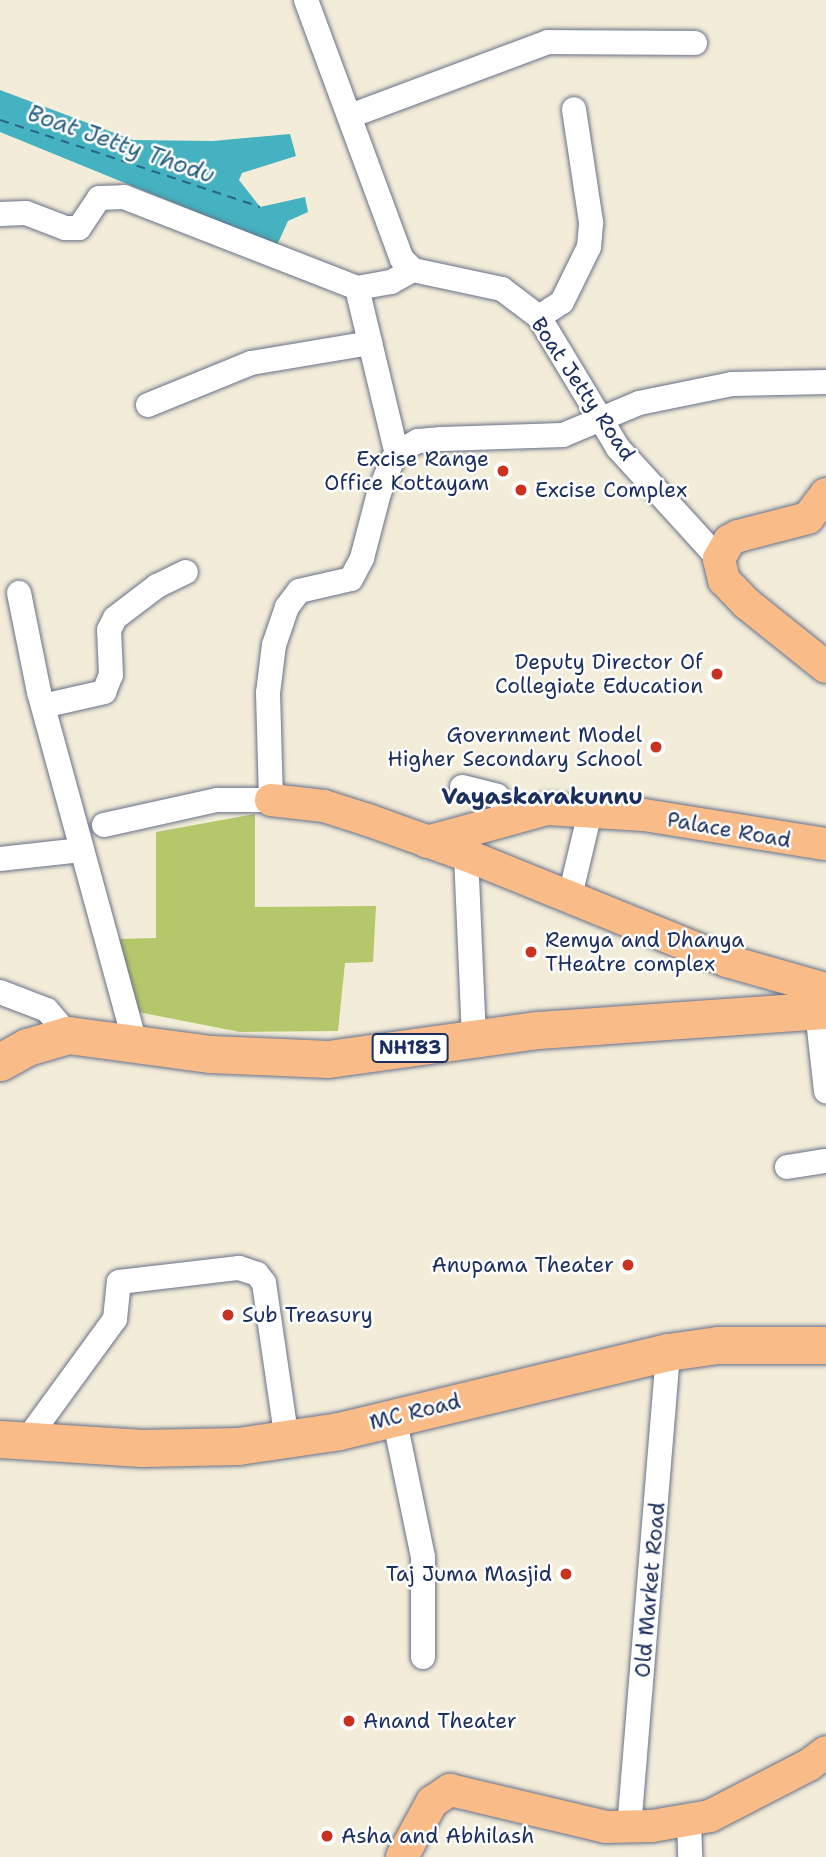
<!DOCTYPE html>
<html>
<head>
<meta charset="utf-8">
<style>
	body { margin:0 }
	#map { position:relative; width:826px; height:1857px; overflow:hidden; background:#f3ecd8; font-family:"Shantell Sans",sans-serif }
	div>[style] { position:absolute }
	.green>* { inset:0; background:#b5c76b }
	.water>* { inset:0; background:#44b2c0 }
	.ferry>* { height:2px; margin-top:-1px; transform-origin:0; background:repeating-linear-gradient(90deg,#2b6385 0 9px,transparent 0 16px) }
	.roads { filter:drop-shadow(0 0 2px #677189) drop-shadow(0 0 2px #677189) }
	.minor>* { height:24px; margin:-12px; padding:0 12px; transform-origin:12px; border-radius:12px; background:#fff }
	.major>* { height:32px; margin:-16px; padding:0 16px; transform-origin:16px; border-radius:16px; background:#f9bc89 }
	.highway>* { height:37px; margin:-18.5px; padding:0 18.5px; transform-origin:18.5px; border-radius:18.5px; background:#f9bc89 }
	.dots>* { width:19px; height:19px; translate:-50% -50%; box-sizing:border-box; border:4px solid #fff; border-radius:50% }
	span { translate:-50% -50%; white-space:nowrap; text-align:center; line-height:1.15; -webkit-text-stroke:5px #fff; paint-order:stroke }
	.shield-label span { padding:2px 5px; background:#fff; border:2px solid; border-radius:5px; -webkit-text-stroke-width:0 }
	.shield-label { font-size:19px; color:#1b2f5e; font-weight:700 }
	.street-label { font-size:21px; color:#1b2f5e }
	.poi-label { font-size:21px; color:#1b2f5e }
	.right { translate:-100% -50%; text-align:right }
	.left { translate:0 -50%; text-align:left }
	.water-label { font-size:23px; color:#2b6385; font-style:italic }
	.neighbourhood-label { font-size:23px; color:#1b2f5e; font-weight:700 }
</style>
</head>
<body>
<div id="map">
	<div class="green">
		<i style="clip-path:polygon(255px 814px,255px 907px,376px 906px,373px 962px,345px 963px,338px 1031px,240px 1032px,133px 1011px,115px 939px,156px 938px,156px 832px)"></i>
	</div>
	<div class="water">
		<i style="clip-path:polygon(0 90px,133px 140px,213px 141px,290px 134px,296px 156px,242px 173px,239px 180px,260px 207px,305px 197px,308px 212px,288px 221px,277px 245px,0 132px)"></i>
	</div>
	<div class="ferry">
		<i style="left:0;top:120px;width:274px;rotate:18.5deg"></i>
	</div>
	<div class="roads">
		<div class="minor">
			<i style="left:306px;top:0;width:276px;rotate:69.7deg"></i>
			<i style="left:402px;top:259px;width:16px;rotate:45deg"></i>
			<i style="left:413px;top:270px;width:91px;rotate:12.1deg"></i>
			<i style="left:502px;top:289px;width:46px;rotate:37.1deg"></i>
			<i style="left:539px;top:317px;width:153px;rotate:58.9deg"></i>
			<i style="left:618px;top:448px;width:150px;rotate:47.7deg"></i>
			<i style="left:350px;top:116px;width:211px;rotate:-20.5deg"></i>
			<i style="left:548px;top:42px;width:147px;rotate:0.4deg"></i>
			<i style="left:0;top:214px;width:26px;rotate:-2deg"></i>
			<i style="left:26px;top:213px;width:42px;rotate:21deg"></i>
			<i style="left:65px;top:228px;width:14px"></i>
			<i style="left:79px;top:228px;width:36px;rotate:-56deg"></i>
			<i style="left:99px;top:198px;width:25px;rotate:-2deg"></i>
			<i style="left:124px;top:197px;width:250px;rotate:21.3deg"></i>
			<i style="left:357px;top:288px;width:35px;rotate:-10deg"></i>
			<i style="left:391px;top:282px;width:25px;rotate:-29deg"></i>
			<i style="left:357px;top:288px;width:171px;rotate:76.5deg"></i>
			<i style="left:539px;top:317px;width:27px;rotate:-33deg"></i>
			<i style="left:562px;top:302px;width:61px;rotate:-63.9deg"></i>
			<i style="left:589px;top:247px;width:25px;rotate:-85deg"></i>
			<i style="left:591px;top:222px;width:114px;rotate:-98.6deg"></i>
			<i style="left:148px;top:405px;width:111px;rotate:-22.2deg"></i>
			<i style="left:251px;top:363px;width:121px;rotate:-9.5deg"></i>
			<i style="left:19px;top:593px;width:101px;rotate:78.6deg"></i>
			<i style="left:39px;top:692px;width:365px;rotate:74.7deg"></i>
			<i style="left:43px;top:706px;width:63px;rotate:-12.9deg"></i>
			<i style="left:104px;top:692px;width:18px;rotate:-68deg"></i>
			<i style="left:111px;top:675px;width:45px;rotate:-92.5deg"></i>
			<i style="left:109px;top:630px;width:13px;rotate:-63deg"></i>
			<i style="left:115px;top:618px;width:53px;rotate:-37.3deg"></i>
			<i style="left:157px;top:586px;width:32px;rotate:-26deg"></i>
			<i style="left:462px;top:787px;width:36px;rotate:14deg"></i>
			<i style="left:497px;top:796px;width:26px;rotate:50deg"></i>
			<i style="left:104px;top:825px;width:116px;rotate:-12.5deg"></i>
			<i style="left:217px;top:800px;width:54px"></i>
			<i style="left:271px;top:800px;width:107px;rotate:-91.6deg"></i>
			<i style="left:268px;top:693px;width:48px;rotate:-82.9deg"></i>
			<i style="left:274px;top:645px;width:40px;rotate:-71.1deg"></i>
			<i style="left:287px;top:607px;width:20px;rotate:-53deg"></i>
			<i style="left:299px;top:591px;width:53px;rotate:-13deg"></i>
			<i style="left:351px;top:579px;width:24px;rotate:-62deg"></i>
			<i style="left:362px;top:558px;width:67px;rotate:-75.3deg"></i>
			<i style="left:379px;top:493px;width:35px;rotate:-68deg"></i>
			<i style="left:392px;top:460px;width:16px;rotate:-45deg"></i>
			<i style="left:403px;top:449px;width:17px;rotate:-28deg"></i>
			<i style="left:418px;top:441px;width:24px;rotate:-5deg"></i>
			<i style="left:442px;top:439px;width:121px;rotate:-1.9deg"></i>
			<i style="left:563px;top:435px;width:82px;rotate:-22.8deg"></i>
			<i style="left:639px;top:403px;width:95px;rotate:-11.5deg"></i>
			<i style="left:732px;top:384px;width:94px;rotate:-1.2deg"></i>
			<i style="left:466px;top:855px;width:183px;rotate:87.5deg"></i>
			<i style="left:0;top:859px;width:81px;rotate:-6.3deg"></i>
			<i style="left:570px;top:896px;width:86px;rotate:-76.6deg"></i>
			<i style="left:0;top:992px;width:50px;rotate:21deg"></i>
			<i style="left:47px;top:1010px;width:33px;rotate:50deg"></i>
			<i style="left:817px;top:1011px;width:81px;rotate:83.6deg"></i>
			<i style="left:787px;top:1167px;width:39px;rotate:-9deg"></i>
			<i style="left:394px;top:1417px;width:143px;rotate:78.3deg"></i>
			<i style="left:423px;top:1557px;width:100px;rotate:90deg"></i>
			<i style="left:26px;top:1441px;width:151px;rotate:-53.9deg"></i>
			<i style="left:115px;top:1319px;width:37px;rotate:-84deg"></i>
			<i style="left:119px;top:1282px;width:121px;rotate:-6.7deg"></i>
			<i style="left:239px;top:1268px;width:19px;rotate:18deg"></i>
			<i style="left:257px;top:1274px;width:11px;rotate:52deg"></i>
			<i style="left:264px;top:1283px;width:160px;rotate:81.7deg"></i>
			<i style="left:689px;top:1821px;width:36px;rotate:88deg"></i>
			<i style="left:629px;top:1828px;width:478px;rotate:-85.3deg"></i>
		</div>
		<div class="major">
			<i style="left:826px;top:494px;width:30px;rotate:127deg"></i>
			<i style="left:808px;top:518px;width:72px;rotate:165.6deg"></i>
			<i style="left:738px;top:536px;width:10px;rotate:151deg"></i>
			<i style="left:729px;top:541px;width:21px;rotate:119deg"></i>
			<i style="left:719px;top:559px;width:22px;rotate:77deg"></i>
			<i style="left:724px;top:580px;width:32px;rotate:46deg"></i>
			<i style="left:746px;top:603px;width:102px;rotate:38.7deg"></i>
			<i style="left:271px;top:800px;width:53px;rotate:6.5deg"></i>
			<i style="left:324px;top:806px;width:46px;rotate:17.7deg"></i>
			<i style="left:368px;top:820px;width:104px;rotate:19.7deg"></i>
			<i style="left:466px;top:855px;width:282px;rotate:22.1deg"></i>
			<i style="left:727px;top:961px;width:103px;rotate:15.8deg"></i>
			<i style="left:427px;top:842px;width:124px;rotate:-15.4deg"></i>
			<i style="left:547px;top:809px;width:97px;rotate:3.5deg"></i>
			<i style="left:644px;top:815px;width:184px;rotate:9.1deg"></i>
			<i style="left:402px;top:1857px;width:63px;rotate:-61.4deg"></i>
			<i style="left:432px;top:1802px;width:22px;rotate:-34deg"></i>
			<i style="left:450px;top:1790px;width:160px;rotate:13.3deg"></i>
			<i style="left:606px;top:1827px;width:46px;rotate:-1.2deg"></i>
			<i style="left:652px;top:1826px;width:59px;rotate:-9.8deg"></i>
			<i style="left:710px;top:1816px;width:111px;rotate:-27.3deg"></i>
			<i style="left:809px;top:1765px;width:21px;rotate:-37deg"></i>
		</div>
		<div class="highway">
			<i style="left:0;top:1062px;width:31px;rotate:-29deg"></i>
			<i style="left:27px;top:1047px;width:43px;rotate:-16.3deg"></i>
			<i style="left:68px;top:1035px;width:144px;rotate:7.6deg"></i>
			<i style="left:211px;top:1054px;width:117px;rotate:2.4deg"></i>
			<i style="left:328px;top:1059px;width:212px;rotate:-7.9deg"></i>
			<i style="left:538px;top:1030px;width:289px;rotate:-4deg"></i>
			<i style="left:0;top:1439px;width:142px;rotate:3.6deg"></i>
			<i style="left:142px;top:1448px;width:96px;rotate:-1.2deg"></i>
			<i style="left:238px;top:1446px;width:102px;rotate:-8.4deg"></i>
			<i style="left:339px;top:1431px;width:338px;rotate:-13.5deg"></i>
			<i style="left:668px;top:1352px;width:50px;rotate:-8deg"></i>
			<i style="left:718px;top:1345px;width:108px"></i>
		</div>
	</div>
	<div class="dots">
		<i style="left:503px;top:471px;background:#c8321e"></i>
		<i style="left:521px;top:490px;background:#c8321e"></i>
		<i style="left:717px;top:674px;background:#c8321e"></i>
		<i style="left:656px;top:747px;background:#c8321e"></i>
		<i style="left:531px;top:952px;background:#c8321e"></i>
		<i style="left:628px;top:1265px;background:#c8321e"></i>
		<i style="left:228px;top:1315px;background:#c8321e"></i>
		<i style="left:566px;top:1574px;background:#c8321e"></i>
		<i style="left:349px;top:1721px;background:#c8321e"></i>
		<i style="left:327px;top:1836px;background:#c8321e"></i>
	</div>
	<div class="shield-label">
		<span style="left:410px;top:1048px">NH183</span>
	</div>
	<div class="street-label">
		<span style="left:583px;top:389px;rotate:56deg">Boat Jetty Road</span>
		<span style="left:729px;top:830px;rotate:10deg">Palace Road</span>
		<span style="left:415px;top:1412px;rotate:-14deg">MC Road</span>
		<span style="left:650px;top:1590px;rotate:-85deg">Old Market Road</span>
	</div>
	<div class="poi-label">
		<span class="right" style="left:489px;top:471px">Excise Range<br>Office Kottayam</span>
		<span class="left" style="left:535px;top:490px">Excise Complex</span>
		<span class="right" style="left:703px;top:674px">Deputy Director Of<br>Collegiate Education</span>
		<span class="right" style="left:642px;top:747px">Government Model<br>Higher Secondary School</span>
		<span class="left" style="left:545px;top:952px">Remya and Dhanya<br>THeatre complex</span>
		<span class="right" style="left:614px;top:1265px">Anupama Theater</span>
		<span class="left" style="left:242px;top:1315px">Sub Treasury</span>
		<span class="right" style="left:552px;top:1574px">Taj Juma Masjid</span>
		<span class="left" style="left:363px;top:1721px">Anand Theater</span>
		<span class="left" style="left:341px;top:1836px">Asha and Abhilash</span>
	</div>
	<div class="water-label">
		<span style="left:121px;top:144px;rotate:19deg">Boat Jetty Thodu</span>
	</div>
	<div class="neighbourhood-label">
		<span style="left:542px;top:796px">Vayaskarakunnu</span>
	</div>
</div>
</body>
</html>
